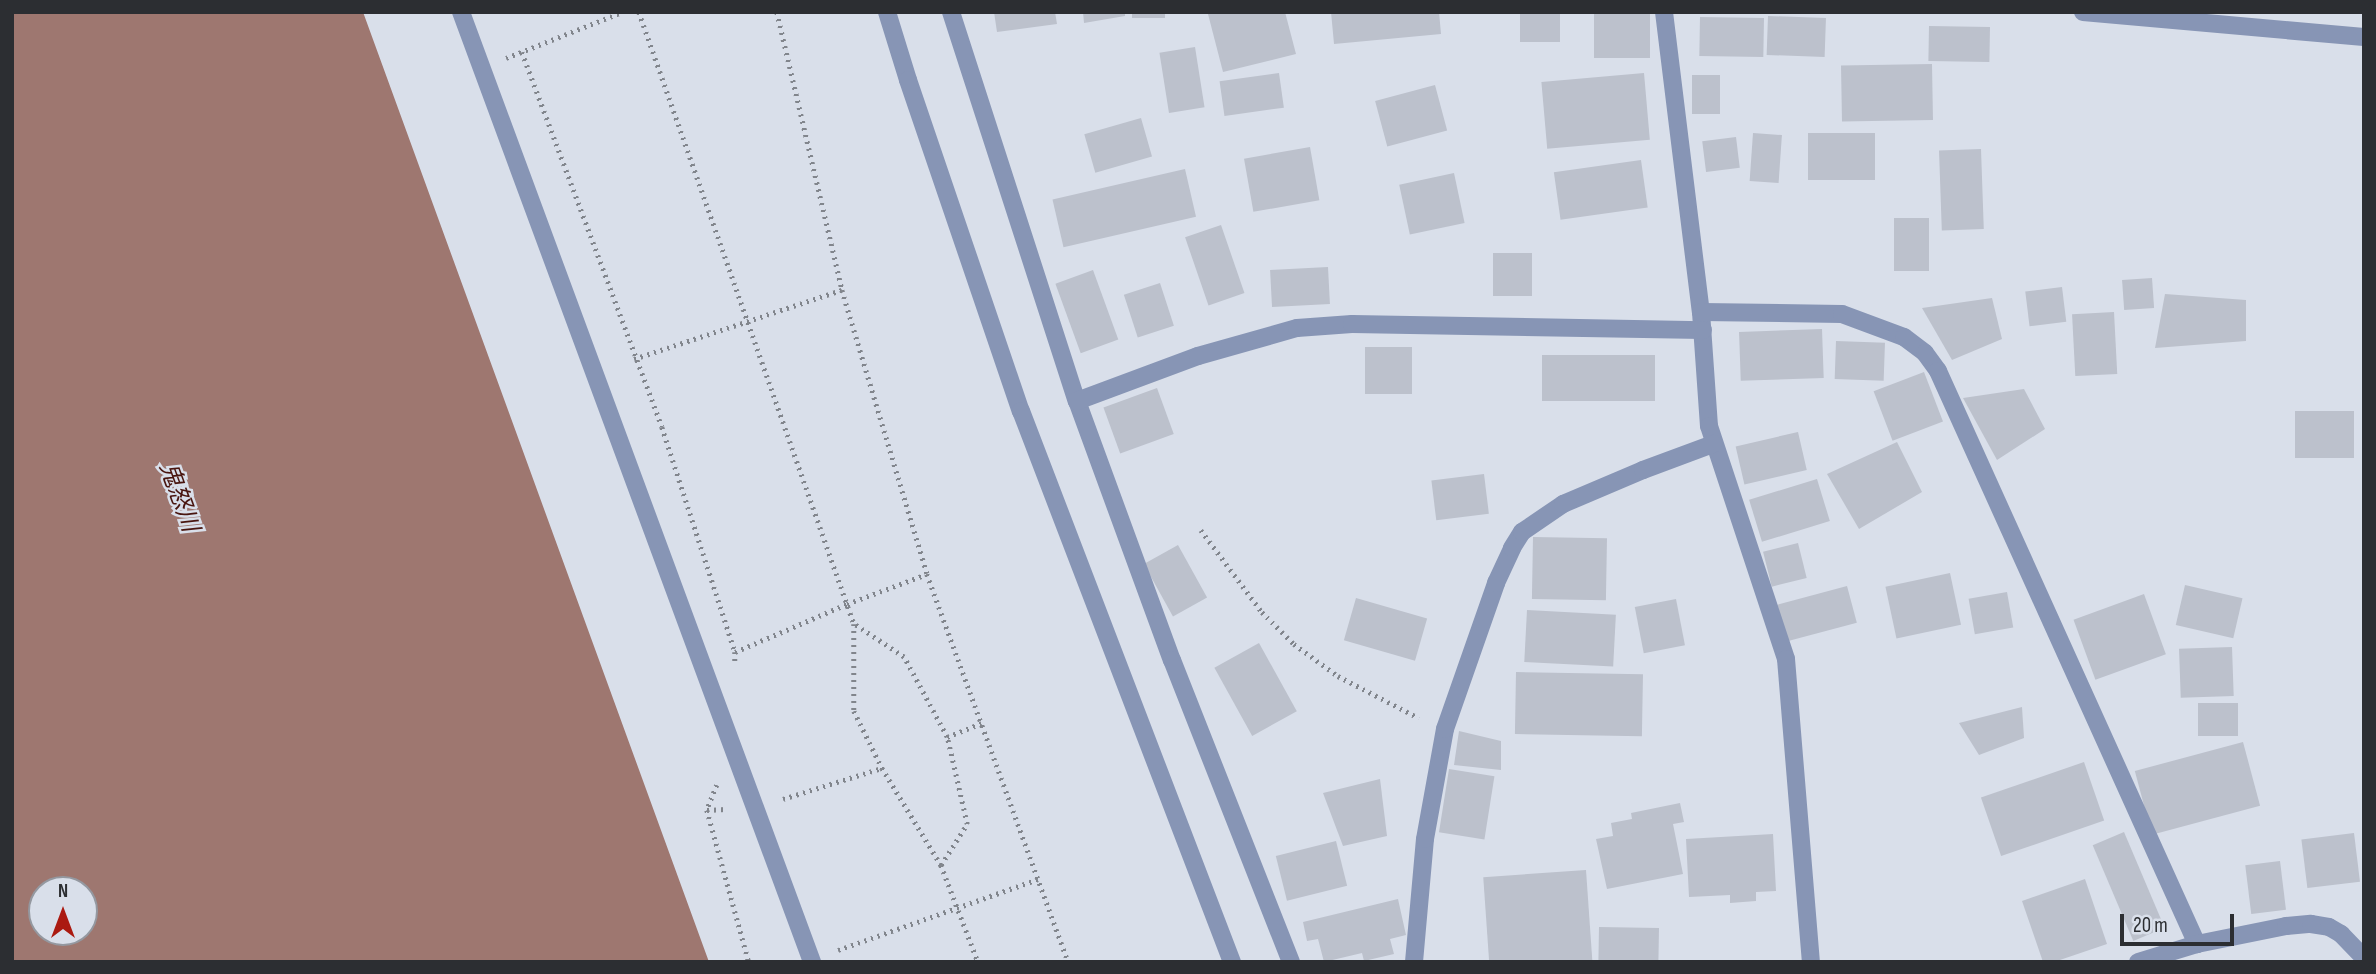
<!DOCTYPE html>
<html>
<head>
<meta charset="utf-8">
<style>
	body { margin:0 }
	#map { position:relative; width:2376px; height:974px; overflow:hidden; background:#d9dfea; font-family:"Sofia Sans Condensed","Noto Sans JP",sans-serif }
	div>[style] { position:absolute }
	.water>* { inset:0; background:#9e7770 }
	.building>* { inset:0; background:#bcc1cc; transform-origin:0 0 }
	.path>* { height:4.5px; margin-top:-2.25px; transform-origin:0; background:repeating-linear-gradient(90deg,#81858c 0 2px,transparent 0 7px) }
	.lane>* { height:18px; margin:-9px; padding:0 9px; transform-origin:9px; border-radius:9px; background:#8795b5 }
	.street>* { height:18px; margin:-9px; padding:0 9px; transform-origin:9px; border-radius:9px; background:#8795b5 }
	span { translate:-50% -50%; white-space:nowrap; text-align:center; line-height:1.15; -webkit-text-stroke:5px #d9dfea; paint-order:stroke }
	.water-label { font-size:24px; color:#49150f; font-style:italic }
	.frame { position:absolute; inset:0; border:14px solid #2c2e32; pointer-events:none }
	.north { position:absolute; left:28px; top:876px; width:70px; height:70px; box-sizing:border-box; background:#d9dfea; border:2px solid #9498a0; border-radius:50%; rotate:0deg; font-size:19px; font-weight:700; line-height:28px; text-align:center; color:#2c2e32 }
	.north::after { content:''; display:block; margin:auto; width:24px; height:32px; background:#ab1a11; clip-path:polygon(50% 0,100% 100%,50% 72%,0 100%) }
	.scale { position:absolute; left:2120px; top:914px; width:114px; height:32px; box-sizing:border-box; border:4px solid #2c2e32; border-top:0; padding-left:9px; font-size:21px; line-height:24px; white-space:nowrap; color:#2c2e32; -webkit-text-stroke:5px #d9dfea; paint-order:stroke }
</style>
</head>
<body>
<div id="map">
	<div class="water">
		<i style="clip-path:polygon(evenodd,12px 12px,363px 12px,709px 962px,12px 962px,12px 12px,42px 890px,84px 890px,84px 932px,42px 932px,42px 890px)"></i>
	</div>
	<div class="building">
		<i style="clip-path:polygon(994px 12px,1055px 12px,1057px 24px,997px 32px)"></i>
		<i style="clip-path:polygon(1083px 12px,1125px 12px,1125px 16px,1084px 23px)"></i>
		<i style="left:1132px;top:12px;width:33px;height:6px"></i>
		<i style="clip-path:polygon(1215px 12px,1285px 12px,1296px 54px,1223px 72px,1208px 14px)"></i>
		<i style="clip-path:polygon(1331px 12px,1439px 12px,1441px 34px,1334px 44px)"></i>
		<i style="left:1520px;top:12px;width:40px;height:30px"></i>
		<i style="left:1594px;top:12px;width:56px;height:46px"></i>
		<i style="left:1768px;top:16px;width:58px;height:39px;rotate:2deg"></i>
		<i style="left:1700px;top:17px;width:64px;height:39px;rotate:1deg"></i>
		<i style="left:1929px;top:26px;width:61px;height:35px;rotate:1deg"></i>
		<i style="left:1195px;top:47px;width:61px;height:36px;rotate:81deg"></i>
		<i style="left:1932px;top:64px;width:56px;height:91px;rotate:89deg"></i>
		<i style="left:1279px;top:73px;width:35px;height:60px;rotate:82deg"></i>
		<i style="left:1644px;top:73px;width:67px;height:103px;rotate:85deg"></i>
		<i style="left:1692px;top:75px;width:28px;height:39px"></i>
		<i style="left:1435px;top:85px;width:47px;height:62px;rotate:75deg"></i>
		<i style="left:1141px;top:118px;width:40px;height:59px;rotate:74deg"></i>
		<i style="left:1753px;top:133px;width:29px;height:48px;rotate:4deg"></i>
		<i style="left:1808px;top:133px;width:67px;height:47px"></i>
		<i style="left:1736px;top:137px;width:31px;height:34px;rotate:83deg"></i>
		<i style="left:1310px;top:147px;width:54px;height:67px;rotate:80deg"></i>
		<i style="left:1981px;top:149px;width:80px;height:42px;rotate:88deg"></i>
		<i style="left:1641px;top:160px;width:48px;height:88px;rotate:82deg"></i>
		<i style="left:1185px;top:169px;width:49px;height:136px;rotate:77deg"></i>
		<i style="left:1454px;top:173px;width:51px;height:56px;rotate:78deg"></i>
		<i style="left:1894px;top:218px;width:35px;height:53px"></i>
		<i style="left:1221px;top:225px;width:72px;height:38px;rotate:71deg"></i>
		<i style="left:1493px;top:253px;width:39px;height:43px"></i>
		<i style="left:1328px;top:267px;width:37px;height:58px;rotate:87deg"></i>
		<i style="left:1093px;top:270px;width:74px;height:40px;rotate:70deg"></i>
		<i style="left:2152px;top:278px;width:30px;height:30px;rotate:86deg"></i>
		<i style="left:1160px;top:283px;width:45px;height:38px;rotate:72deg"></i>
		<i style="left:2062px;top:287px;width:35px;height:37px;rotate:83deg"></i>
		<i style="clip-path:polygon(2165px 294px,2246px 300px,2246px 341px,2155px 348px)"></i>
		<i style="clip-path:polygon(1992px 298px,2002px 339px,1952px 360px,1922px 308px)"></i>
		<i style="left:2114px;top:312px;width:62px;height:42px;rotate:87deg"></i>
		<i style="left:1822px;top:329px;width:49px;height:83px;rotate:88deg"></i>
		<i style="left:1836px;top:341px;width:49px;height:38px;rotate:2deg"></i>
		<i style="left:1412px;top:347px;width:47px;height:47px;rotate:90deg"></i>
		<i style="left:1542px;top:355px;width:113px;height:46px"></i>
		<i style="left:1924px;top:372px;width:53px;height:54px;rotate:69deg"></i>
		<i style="left:1157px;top:388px;width:49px;height:57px;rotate:70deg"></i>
		<i style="clip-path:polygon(2024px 389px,2045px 429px,1997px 460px,1963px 398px)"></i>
		<i style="left:2295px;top:411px;width:59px;height:47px"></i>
		<i style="left:1798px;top:432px;width:39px;height:64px;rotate:77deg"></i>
		<i style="clip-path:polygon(1897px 442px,1922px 492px,1859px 529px,1827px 474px)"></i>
		<i style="left:1484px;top:474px;width:40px;height:53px;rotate:83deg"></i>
		<i style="left:1817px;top:479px;width:44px;height:71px;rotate:73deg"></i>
		<i style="left:1533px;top:537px;width:74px;height:62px;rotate:1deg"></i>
		<i style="left:1798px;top:543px;width:36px;height:36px;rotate:76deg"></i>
		<i style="left:1178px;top:545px;width:60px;height:39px;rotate:61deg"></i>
		<i style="left:1950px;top:573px;width:53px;height:66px;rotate:78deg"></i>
		<i style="left:2185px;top:585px;width:59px;height:41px;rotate:13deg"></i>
		<i style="left:1847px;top:586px;width:38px;height:72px;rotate:75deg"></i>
		<i style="left:2007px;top:592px;width:36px;height:39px;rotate:80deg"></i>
		<i style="left:2144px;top:594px;width:64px;height:75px;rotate:70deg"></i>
		<i style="left:1356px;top:598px;width:74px;height:44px;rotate:16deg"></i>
		<i style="left:1676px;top:599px;width:47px;height:42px;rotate:79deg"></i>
		<i style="left:1527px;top:610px;width:89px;height:52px;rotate:3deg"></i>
		<i style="left:1259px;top:643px;width:78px;height:51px;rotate:61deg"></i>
		<i style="left:2232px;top:647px;width:49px;height:53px;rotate:88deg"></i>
		<i style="left:1516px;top:672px;width:127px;height:62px;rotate:1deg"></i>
		<i style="left:2198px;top:703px;width:40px;height:33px"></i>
		<i style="clip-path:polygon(2022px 707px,2024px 738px,1979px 755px,1959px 723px)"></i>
		<i style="clip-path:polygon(1459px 731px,1501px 741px,1501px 770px,1454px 765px)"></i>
		<i style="left:2243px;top:742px;width:66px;height:112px;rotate:75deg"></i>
		<i style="left:2084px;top:762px;width:62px;height:109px;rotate:71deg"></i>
		<i style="left:1449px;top:769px;width:46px;height:64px;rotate:9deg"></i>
		<i style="clip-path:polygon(1380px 779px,1387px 836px,1343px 846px,1323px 793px)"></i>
		<i style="clip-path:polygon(1680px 803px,1684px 822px,1673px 824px,1683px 874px,1607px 889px,1596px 839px,1613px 836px,1611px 823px,1632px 819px,1631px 813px)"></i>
		<i style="left:2124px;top:832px;width:104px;height:34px;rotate:67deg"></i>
		<i style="left:2354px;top:833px;width:49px;height:53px;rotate:83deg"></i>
		<i style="clip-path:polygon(1773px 834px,1776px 891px,1756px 892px,1756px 901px,1730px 903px,1730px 895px,1689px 897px,1686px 839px)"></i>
		<i style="left:1336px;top:841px;width:46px;height:62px;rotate:76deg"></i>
		<i style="left:2280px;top:861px;width:49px;height:35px;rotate:83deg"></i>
		<i style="left:1586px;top:870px;width:92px;height:103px;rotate:86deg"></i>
		<i style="clip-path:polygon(2085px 879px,2107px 944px,2054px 962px,2043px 962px,2022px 901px)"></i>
		<i style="clip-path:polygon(1398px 899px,1406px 935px,1390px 939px,1394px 954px,1364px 961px,1362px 953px,1324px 962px,1318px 939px,1307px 941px,1303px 922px)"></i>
		<i style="left:1599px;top:927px;width:60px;height:35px;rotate:1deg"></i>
	</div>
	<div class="path">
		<i style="left:639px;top:12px;width:649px;rotate:70.64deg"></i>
		<i style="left:777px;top:12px;width:285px;rotate:76.8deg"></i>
		<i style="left:842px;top:290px;width:296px;rotate:73.3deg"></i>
		<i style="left:927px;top:574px;width:413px;rotate:70deg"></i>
		<i style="left:522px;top:52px;width:400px;rotate:69.5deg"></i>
		<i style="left:662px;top:427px;width:237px;rotate:72deg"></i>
		<i style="left:735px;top:652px;width:13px;rotate:90deg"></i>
		<i style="left:506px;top:58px;width:125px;rotate:-21.6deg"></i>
		<i style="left:634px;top:359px;width:219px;rotate:-18.4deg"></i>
		<i style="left:1201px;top:530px;width:102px;rotate:53.4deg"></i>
		<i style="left:1262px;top:612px;width:45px;rotate:45deg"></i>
		<i style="left:1294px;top:644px;width:54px;rotate:36deg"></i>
		<i style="left:1338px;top:676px;width:91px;rotate:27.4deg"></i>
		<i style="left:735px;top:652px;width:122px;rotate:-23.2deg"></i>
		<i style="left:847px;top:604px;width:85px;rotate:-20.6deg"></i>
		<i style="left:947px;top:737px;width:37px;rotate:-22deg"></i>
		<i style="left:717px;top:785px;width:27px;rotate:112deg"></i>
		<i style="left:707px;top:810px;width:158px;rotate:74.6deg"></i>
		<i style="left:783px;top:799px;width:104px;rotate:-17.4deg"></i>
		<i style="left:707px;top:810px;width:19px;rotate:-3deg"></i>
		<i style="left:941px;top:865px;width:49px;rotate:-57.6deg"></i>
		<i style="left:967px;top:824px;width:89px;rotate:-102.9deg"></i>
		<i style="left:947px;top:737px;width:91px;rotate:-118.3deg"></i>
		<i style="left:904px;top:657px;width:60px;rotate:-146.6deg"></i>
		<i style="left:854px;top:624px;width:87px;rotate:90deg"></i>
		<i style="left:854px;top:711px;width:64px;rotate:63.8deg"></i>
		<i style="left:882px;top:768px;width:114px;rotate:58.7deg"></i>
		<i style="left:941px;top:865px;width:104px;rotate:69.1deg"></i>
		<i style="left:838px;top:950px;width:212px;rotate:-19.5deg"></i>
	</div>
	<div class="lane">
		<i style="left:461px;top:12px;width:1013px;rotate:69.72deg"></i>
		<i style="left:951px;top:12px;width:409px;rotate:72.1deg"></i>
		<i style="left:1077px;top:401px;width:276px;rotate:69.9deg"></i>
		<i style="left:1172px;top:660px;width:325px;rotate:68.5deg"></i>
	</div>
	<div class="street">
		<i style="left:887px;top:12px;width:71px;rotate:72.8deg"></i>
		<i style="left:908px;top:80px;width:350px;rotate:71.2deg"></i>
		<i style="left:1021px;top:411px;width:590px;rotate:69.05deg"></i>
		<i style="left:1664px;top:12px;width:302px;rotate:83deg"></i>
		<i style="left:1701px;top:312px;width:114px;rotate:86deg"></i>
		<i style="left:1709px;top:426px;width:245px;rotate:71.7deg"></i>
		<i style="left:1786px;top:659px;width:304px;rotate:85.3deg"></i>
		<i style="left:2083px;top:12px;width:282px;rotate:5.1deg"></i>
		<i style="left:1701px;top:312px;width:141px;rotate:0.8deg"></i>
		<i style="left:1842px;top:314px;width:66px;rotate:20.4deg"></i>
		<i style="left:1904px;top:337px;width:26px;rotate:37deg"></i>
		<i style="left:1925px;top:353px;width:22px;rotate:54deg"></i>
		<i style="left:1938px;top:371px;width:629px;rotate:65.68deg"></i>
		<i style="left:1077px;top:401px;width:129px;rotate:-20.4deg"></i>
		<i style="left:1198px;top:356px;width:103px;rotate:-15.8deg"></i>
		<i style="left:1297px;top:328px;width:55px;rotate:-4.2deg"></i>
		<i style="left:1352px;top:324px;width:351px;rotate:1deg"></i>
		<i style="left:1414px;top:962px;width:123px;rotate:-84.9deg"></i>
		<i style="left:1425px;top:839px;width:112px;rotate:-79.7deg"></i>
		<i style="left:1445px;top:729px;width:155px;rotate:-70.7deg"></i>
		<i style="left:1496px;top:583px;width:38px;rotate:-65deg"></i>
		<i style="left:1512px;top:548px;width:19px;rotate:-58deg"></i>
		<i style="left:1522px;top:532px;width:50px;rotate:-34.3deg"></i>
		<i style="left:1563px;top:504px;width:87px;rotate:-23deg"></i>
		<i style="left:1643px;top:470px;width:75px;rotate:-20.4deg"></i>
		<i style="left:2138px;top:962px;width:62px;rotate:-17deg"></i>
		<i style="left:2197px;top:944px;width:91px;rotate:-11.4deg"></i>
		<i style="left:2286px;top:926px;width:25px;rotate:-5deg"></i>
		<i style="left:2311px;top:924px;width:18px;rotate:9deg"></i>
		<i style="left:2329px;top:927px;width:14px;rotate:30deg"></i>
		<i style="left:2341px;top:934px;width:33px;rotate:46deg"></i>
	</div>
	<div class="water-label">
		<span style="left:179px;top:497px;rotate:70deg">鬼怒川</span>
	</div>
	<div class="frame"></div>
	<div class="north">N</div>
	<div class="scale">20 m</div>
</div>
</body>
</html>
